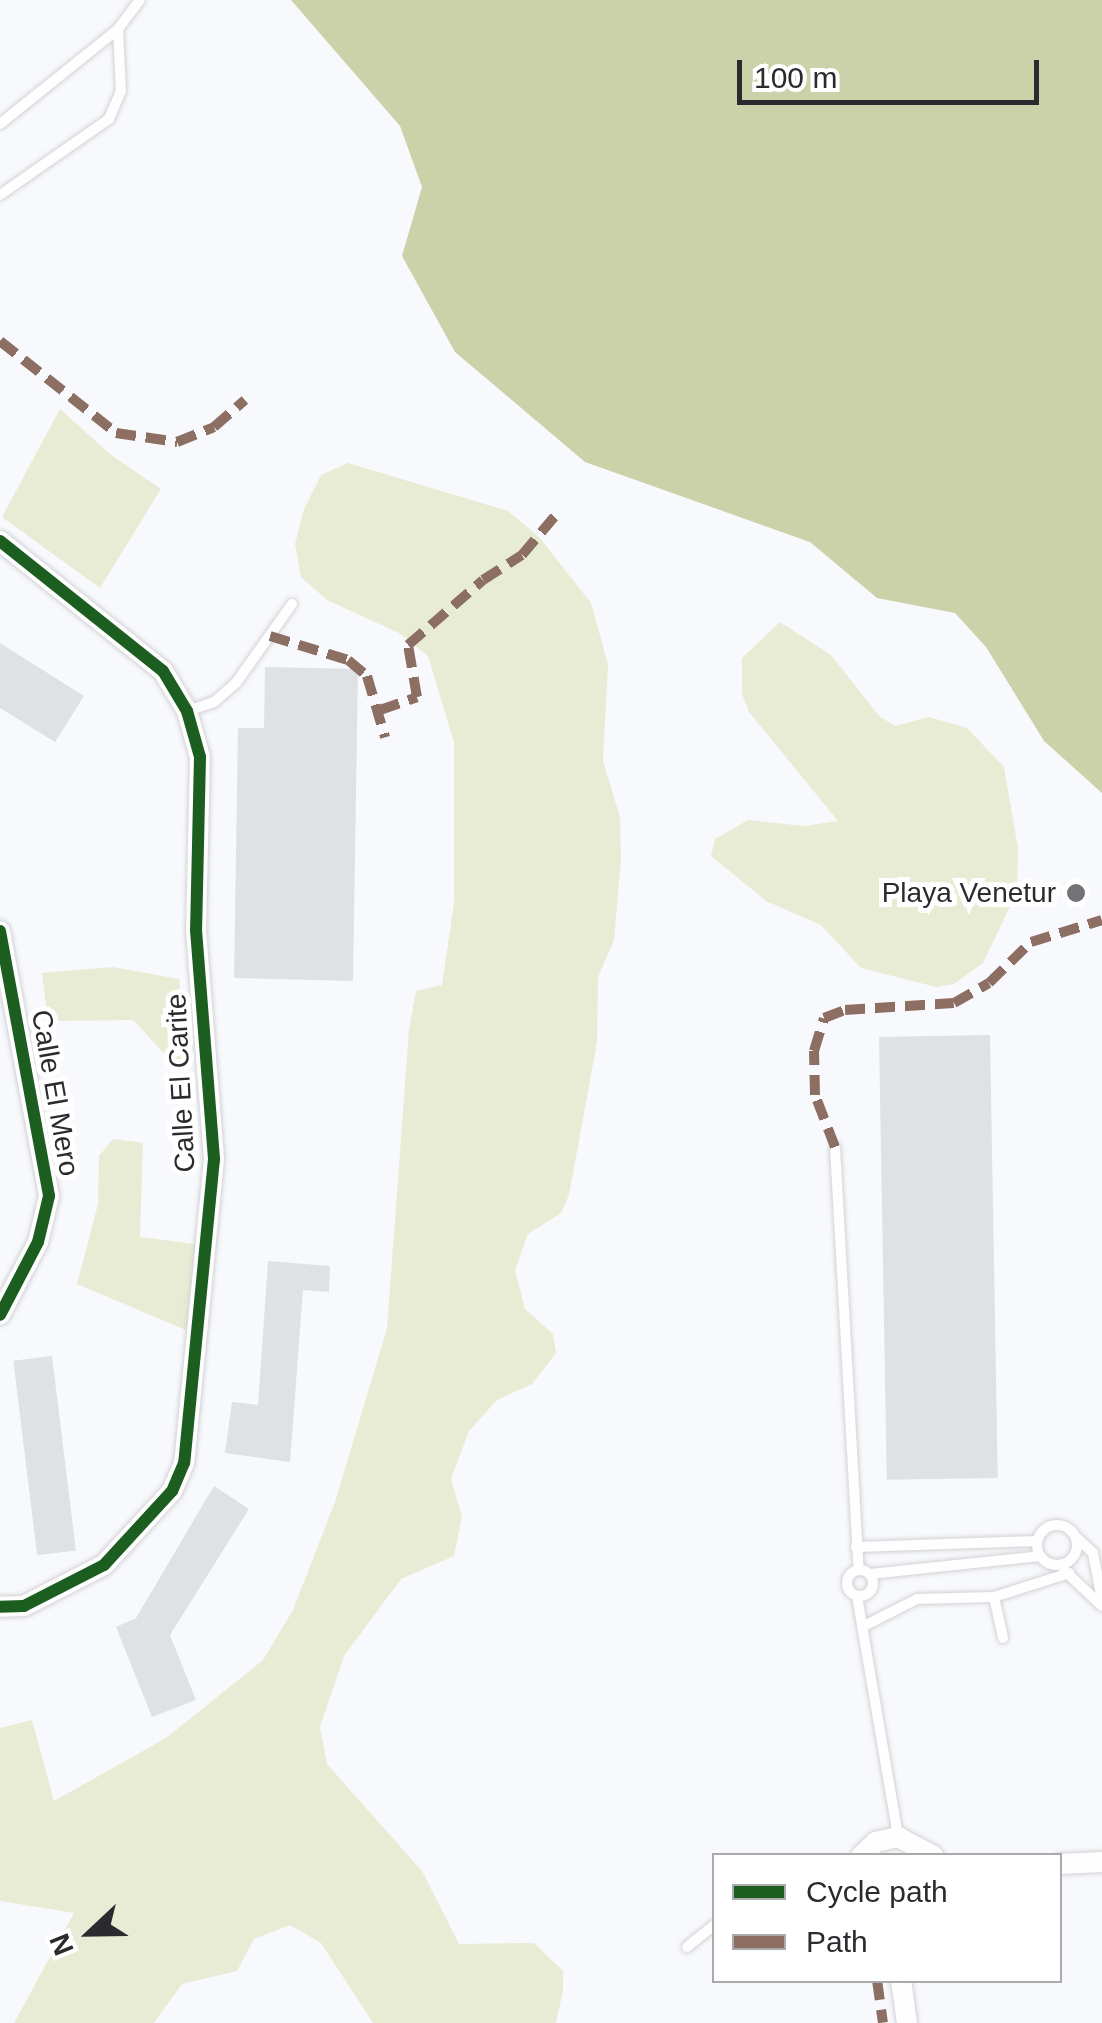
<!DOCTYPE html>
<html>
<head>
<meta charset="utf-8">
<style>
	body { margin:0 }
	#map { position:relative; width:1102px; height:2023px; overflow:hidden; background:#f8f9fc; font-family:Arial,sans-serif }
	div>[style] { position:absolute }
	.green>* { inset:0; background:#e8ecd4 }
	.water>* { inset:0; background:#cbd2a9 }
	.building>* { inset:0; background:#e0e1e4; transform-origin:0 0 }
	.roads { filter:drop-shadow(0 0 2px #d3d3d6) drop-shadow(0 0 2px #d3d3d6) }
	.lane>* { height:10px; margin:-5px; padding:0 5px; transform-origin:5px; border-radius:5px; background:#fefeff }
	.lane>.ring { margin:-5px; padding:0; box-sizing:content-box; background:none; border:10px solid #fefeff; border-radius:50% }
	.street>* { height:20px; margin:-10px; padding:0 10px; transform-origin:10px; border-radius:10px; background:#fefeff }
	.quiet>* { height:10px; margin-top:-5px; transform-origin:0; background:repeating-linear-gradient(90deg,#8d6e63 0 20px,transparent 0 30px) }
	.cycleway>* { height:12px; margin:-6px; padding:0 6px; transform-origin:6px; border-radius:6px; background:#1b5e20 }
	.dots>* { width:28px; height:28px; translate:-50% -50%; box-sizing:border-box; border:5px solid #fff; border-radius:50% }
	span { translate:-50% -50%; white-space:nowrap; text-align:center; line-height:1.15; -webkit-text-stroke:10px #fff; paint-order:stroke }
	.poi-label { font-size:28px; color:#2b2b2f }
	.right { translate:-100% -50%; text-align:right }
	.street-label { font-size:28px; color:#2b2b2f }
	.legend { position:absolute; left:712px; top:1853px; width:350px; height:130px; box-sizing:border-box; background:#fff; border:2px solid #aaaaac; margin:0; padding:12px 18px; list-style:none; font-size:30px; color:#2b2b2f }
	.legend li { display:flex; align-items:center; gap:20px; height:50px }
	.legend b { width:50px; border:2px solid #aaaaac }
	.north { position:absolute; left:40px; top:1883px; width:100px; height:100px; -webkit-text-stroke:8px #fff; paint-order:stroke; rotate:248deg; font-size:28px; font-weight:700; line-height:40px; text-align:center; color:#2b2b2f }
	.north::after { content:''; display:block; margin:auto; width:35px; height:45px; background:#2b2b2f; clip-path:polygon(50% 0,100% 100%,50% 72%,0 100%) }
	.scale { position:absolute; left:737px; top:60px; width:302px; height:45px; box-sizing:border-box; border:5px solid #2b2b2f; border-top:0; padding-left:12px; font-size:30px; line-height:35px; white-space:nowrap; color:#2b2b2f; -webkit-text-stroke:8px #fff; paint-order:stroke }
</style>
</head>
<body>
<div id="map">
	<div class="green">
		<i style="clip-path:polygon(60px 409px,111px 455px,161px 489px,100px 588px,2px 517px)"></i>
		<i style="clip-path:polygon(348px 463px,508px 511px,539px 537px,591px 603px,608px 664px,603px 761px,620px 817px,621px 859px,614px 940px,598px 977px,597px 1042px,569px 1195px,561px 1213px,528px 1234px,515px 1270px,525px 1309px,553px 1334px,556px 1353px,532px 1384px,497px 1400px,469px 1431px,451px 1479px,462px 1517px,454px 1556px,401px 1579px,344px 1656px,320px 1727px,327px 1764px,422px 1871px,459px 1944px,534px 1943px,563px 1971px,563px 1990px,556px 2023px,373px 2023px,321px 1943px,290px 1925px,254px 1939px,237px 1971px,182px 1984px,154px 2023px,14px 2023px,74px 1913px,0 1901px,0 1728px,32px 1720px,54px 1801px,166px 1738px,263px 1660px,293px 1610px,335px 1502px,387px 1328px,409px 1030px,416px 991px,442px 985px,454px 903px,454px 742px,428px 656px,399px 633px,327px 600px,301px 577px,295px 544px,304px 509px,321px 475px)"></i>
		<i style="clip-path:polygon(780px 622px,831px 655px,880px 717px,896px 726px,929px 717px,967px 728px,1004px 767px,1018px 848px,1017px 892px,983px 963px,954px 984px,936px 987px,861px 968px,821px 925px,766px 901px,711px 856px,715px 839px,748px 820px,804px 826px,838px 821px,749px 712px,742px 694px,742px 658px)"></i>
		<i style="clip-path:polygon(113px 967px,179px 979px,190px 1067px,175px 1065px,133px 1020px,48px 1021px,42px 973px)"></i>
		<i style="clip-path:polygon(113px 1139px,143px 1143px,140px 1237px,203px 1245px,195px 1334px,77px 1284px,98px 1204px,99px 1156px)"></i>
	</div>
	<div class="water">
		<i style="clip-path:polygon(291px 0,1102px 0,1102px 793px,1044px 741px,986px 647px,955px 613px,877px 598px,810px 542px,585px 462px,455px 352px,402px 256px,422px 187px,400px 126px)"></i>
	</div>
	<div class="building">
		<i style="clip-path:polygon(0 643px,84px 696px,55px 742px,0 708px)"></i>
		<i style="clip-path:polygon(265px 667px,358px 669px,353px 981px,234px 978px,238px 728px,264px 728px)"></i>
		<i style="left:990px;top:1035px;width:443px;height:111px;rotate:89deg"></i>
		<i style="clip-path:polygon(268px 1261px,330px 1266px,329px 1292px,303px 1290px,290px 1462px,225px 1453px,232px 1402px,258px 1405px)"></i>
		<i style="left:52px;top:1356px;width:196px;height:39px;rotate:83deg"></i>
		<i style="clip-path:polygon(214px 1486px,249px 1509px,170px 1635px,196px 1700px,152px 1717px,116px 1627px,136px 1618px)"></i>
	</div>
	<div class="roads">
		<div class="lane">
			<i style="left:0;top:124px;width:151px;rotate:-38.8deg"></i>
			<i style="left:118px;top:29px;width:36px;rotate:-53deg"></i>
			<i style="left:0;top:195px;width:133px;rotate:-34.9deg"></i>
			<i style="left:109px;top:119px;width:30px;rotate:-67deg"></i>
			<i style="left:121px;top:91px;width:62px;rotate:-92.8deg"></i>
			<i style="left:187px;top:711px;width:28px;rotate:-18deg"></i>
			<i style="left:214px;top:702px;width:29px;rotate:-41deg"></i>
			<i style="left:236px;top:683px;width:97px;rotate:-54.7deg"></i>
			<i style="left:835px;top:1147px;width:424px;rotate:86.8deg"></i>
			<i class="ring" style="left:1037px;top:1525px;width:30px;height:30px"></i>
			<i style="left:1077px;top:1538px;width:22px;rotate:43deg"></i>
			<i style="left:1093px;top:1553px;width:48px;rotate:79.2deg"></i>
			<i style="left:856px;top:1547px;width:181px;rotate:-1.9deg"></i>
			<i class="ring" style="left:847px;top:1570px;width:16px;height:16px"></i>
			<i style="left:1064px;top:1570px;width:52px;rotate:43.5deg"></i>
			<i style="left:870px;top:1574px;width:171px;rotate:-6deg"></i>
			<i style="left:857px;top:1596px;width:244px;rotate:80.3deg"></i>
			<i style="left:994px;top:1597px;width:42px;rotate:77.6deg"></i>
			<i style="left:862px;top:1627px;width:62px;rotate:-27deg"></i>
			<i style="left:917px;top:1599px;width:77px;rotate:-1.5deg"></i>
			<i style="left:994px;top:1597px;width:79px;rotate:-17.7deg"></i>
			<i style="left:687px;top:1947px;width:35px;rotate:-39deg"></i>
		</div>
		<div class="street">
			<i style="left:0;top:541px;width:208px;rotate:38.6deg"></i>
			<i style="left:163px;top:671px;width:47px;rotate:59deg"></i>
			<i style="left:187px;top:711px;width:48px;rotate:74.2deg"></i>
			<i style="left:200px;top:757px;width:173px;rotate:91.3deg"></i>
			<i style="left:196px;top:930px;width:230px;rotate:85.5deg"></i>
			<i style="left:214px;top:1159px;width:305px;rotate:95.6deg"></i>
			<i style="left:184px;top:1463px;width:30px;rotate:113deg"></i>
			<i style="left:172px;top:1491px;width:100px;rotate:132.6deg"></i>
			<i style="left:104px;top:1565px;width:90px;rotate:152.9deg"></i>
			<i style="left:24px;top:1606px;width:24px;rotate:178deg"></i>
			<i style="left:0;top:931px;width:269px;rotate:79.5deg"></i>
			<i style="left:49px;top:1196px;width:47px;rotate:103.4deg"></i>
			<i style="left:38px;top:1242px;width:82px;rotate:117.5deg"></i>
			<i style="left:861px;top:1856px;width:21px;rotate:-43deg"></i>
			<i style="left:876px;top:1842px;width:23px;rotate:-13deg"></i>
			<i style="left:898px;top:1837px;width:40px;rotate:28deg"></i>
			<i style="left:1060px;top:1864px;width:42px;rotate:-2.7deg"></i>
			<i style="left:901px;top:1980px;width:43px;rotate:82.1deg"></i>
		</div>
	</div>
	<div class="quiet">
		<i style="left:0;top:341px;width:148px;rotate:38.4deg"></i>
		<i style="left:116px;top:433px;width:62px;rotate:8.4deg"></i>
		<i style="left:177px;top:442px;width:40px;rotate:-22deg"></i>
		<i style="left:214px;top:427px;width:41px;rotate:-41.1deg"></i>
		<i style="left:270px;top:636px;width:82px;rotate:17.1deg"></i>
		<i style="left:348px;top:660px;width:25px;rotate:40deg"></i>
		<i style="left:367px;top:676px;width:64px;rotate:73.6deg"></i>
		<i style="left:380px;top:710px;width:39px;rotate:-19deg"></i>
		<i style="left:417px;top:697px;width:53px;rotate:-99.8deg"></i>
		<i style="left:408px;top:645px;width:99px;rotate:-40.9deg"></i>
		<i style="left:483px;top:580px;width:46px;rotate:-32.7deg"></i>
		<i style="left:522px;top:555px;width:59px;rotate:-49.8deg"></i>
		<i style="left:835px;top:1147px;width:56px;rotate:-111deg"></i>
		<i style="left:815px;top:1095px;width:44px;rotate:-91.3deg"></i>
		<i style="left:814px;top:1051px;width:34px;rotate:-73deg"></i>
		<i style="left:824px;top:1018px;width:22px;rotate:-21deg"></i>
		<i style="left:845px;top:1010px;width:109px;rotate:-3.7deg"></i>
		<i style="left:954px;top:1003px;width:40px;rotate:-29.7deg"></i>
		<i style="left:989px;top:983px;width:59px;rotate:-44.3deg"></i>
		<i style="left:1031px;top:942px;width:74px;rotate:-17.2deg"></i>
		<i style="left:877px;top:1980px;width:43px;rotate:82.1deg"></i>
	</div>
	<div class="cycleway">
		<i style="left:0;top:541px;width:208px;rotate:38.6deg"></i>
		<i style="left:163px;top:671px;width:47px;rotate:59deg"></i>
		<i style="left:187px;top:711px;width:48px;rotate:74.2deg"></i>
		<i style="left:200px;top:757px;width:173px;rotate:91.3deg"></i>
		<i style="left:196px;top:930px;width:230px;rotate:85.5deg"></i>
		<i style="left:214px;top:1159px;width:305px;rotate:95.6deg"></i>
		<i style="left:184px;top:1463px;width:30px;rotate:113deg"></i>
		<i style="left:172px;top:1491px;width:100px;rotate:132.6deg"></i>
		<i style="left:104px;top:1565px;width:90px;rotate:152.9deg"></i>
		<i style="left:24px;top:1606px;width:24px;rotate:178deg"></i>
		<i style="left:0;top:931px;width:269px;rotate:79.5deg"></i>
		<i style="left:49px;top:1196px;width:47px;rotate:103.4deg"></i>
		<i style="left:38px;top:1242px;width:82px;rotate:117.5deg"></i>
	</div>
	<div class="dots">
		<i style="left:1076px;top:893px;background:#737377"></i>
	</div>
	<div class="poi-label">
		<span class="right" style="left:1056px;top:893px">Playa Venetur</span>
	</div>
	<div class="street-label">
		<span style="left:181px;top:1083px;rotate:-93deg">Calle El Carite</span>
		<span style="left:55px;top:1093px;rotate:80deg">Calle El Mero</span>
	</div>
	<ul class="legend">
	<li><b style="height:12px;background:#1b5e20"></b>Cycle path</li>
	<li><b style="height:12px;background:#8d6e63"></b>Path</li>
	</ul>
	<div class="north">N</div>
	<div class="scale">100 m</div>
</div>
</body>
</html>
